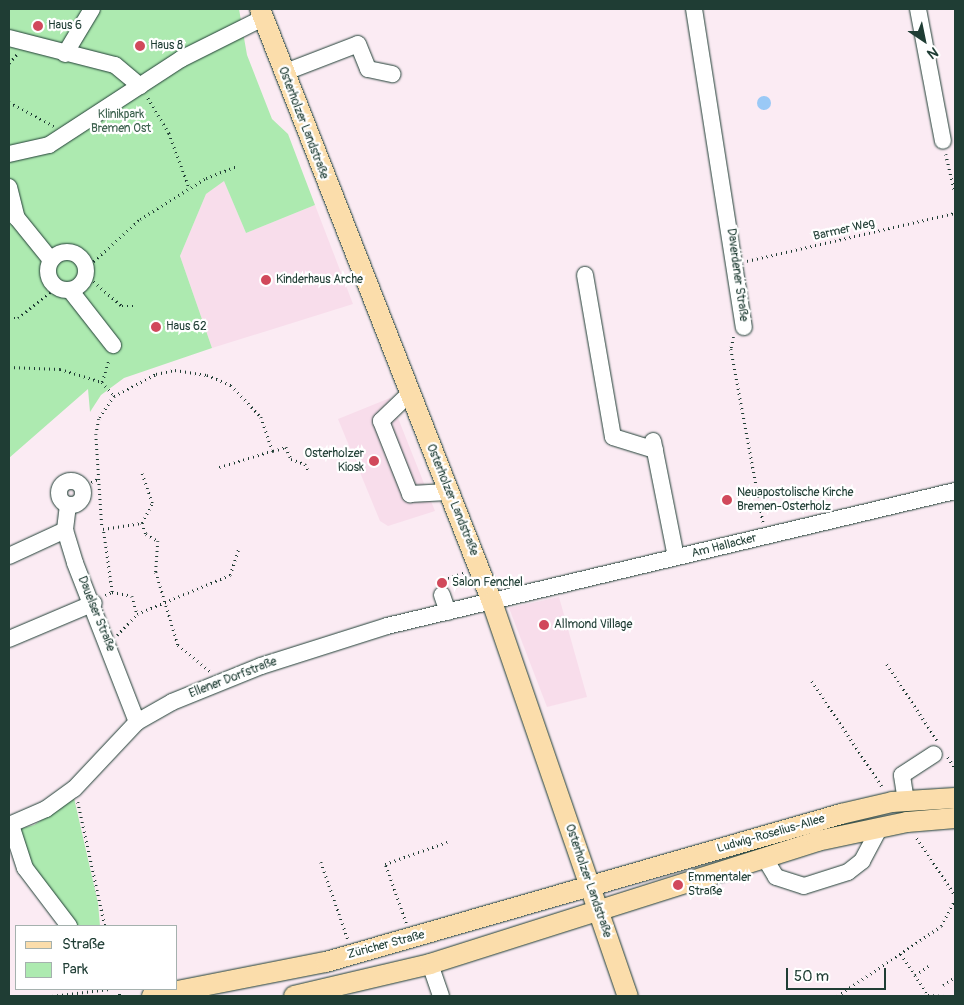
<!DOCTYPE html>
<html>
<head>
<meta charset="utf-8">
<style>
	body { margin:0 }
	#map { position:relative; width:964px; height:1005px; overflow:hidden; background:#fbebf3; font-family:Pangolin,sans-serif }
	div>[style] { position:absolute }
	.built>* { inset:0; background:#f8ddeb }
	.green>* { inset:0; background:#adeab0 }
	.water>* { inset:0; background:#9ac9f6 }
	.round { border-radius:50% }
	.path>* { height:2.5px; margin-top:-1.25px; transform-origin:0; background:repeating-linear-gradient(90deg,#1f3d34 0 1px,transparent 0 5px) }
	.roads { filter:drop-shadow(0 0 1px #1f3d34) drop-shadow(0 0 1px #1f3d34) }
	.minor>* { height:16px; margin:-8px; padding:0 8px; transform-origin:8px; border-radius:8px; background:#fff }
	.minor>.ring { margin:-8px; padding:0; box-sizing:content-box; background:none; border:16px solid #fff; border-radius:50% }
	.major>* { height:20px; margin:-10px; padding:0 10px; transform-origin:10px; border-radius:10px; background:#fbddab }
	.dots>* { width:14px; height:14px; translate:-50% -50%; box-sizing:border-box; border:2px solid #fff; border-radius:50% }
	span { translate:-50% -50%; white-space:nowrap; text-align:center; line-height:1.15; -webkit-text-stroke:4.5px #fff; paint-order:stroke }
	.poi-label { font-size:12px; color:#1f3d34 }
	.left { translate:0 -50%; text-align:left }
	.right { translate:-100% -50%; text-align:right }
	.park-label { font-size:12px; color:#3b604d }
	.street-label { font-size:12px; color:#1f3d34 }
	.frame { position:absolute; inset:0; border:10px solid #1f3d34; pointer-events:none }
	.legend { position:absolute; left:15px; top:925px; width:162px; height:65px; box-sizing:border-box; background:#fff; border:1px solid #a5b1ae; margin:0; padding:6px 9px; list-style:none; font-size:15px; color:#1f3d34 }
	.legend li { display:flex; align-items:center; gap:10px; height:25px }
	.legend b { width:25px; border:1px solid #a5b1ae }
	.north { position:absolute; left:899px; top:15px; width:50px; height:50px; -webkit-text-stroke:4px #fff; paint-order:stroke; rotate:146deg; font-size:14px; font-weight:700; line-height:20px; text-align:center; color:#1f3d34 }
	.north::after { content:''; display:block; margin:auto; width:18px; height:22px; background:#1f3d34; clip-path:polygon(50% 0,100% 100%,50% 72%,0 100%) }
	.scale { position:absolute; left:786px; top:968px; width:100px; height:22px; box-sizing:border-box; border:2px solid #1f3d34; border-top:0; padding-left:6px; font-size:15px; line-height:18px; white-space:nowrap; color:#1f3d34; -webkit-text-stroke:4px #fff; paint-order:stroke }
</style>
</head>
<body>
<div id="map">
	<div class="built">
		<i style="clip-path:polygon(224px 180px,246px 233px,315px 205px,353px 304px,212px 348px,180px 256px,206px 194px)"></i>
		<i style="clip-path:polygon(390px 398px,435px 511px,388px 526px,380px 521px,338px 419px)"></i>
		<i style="clip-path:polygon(559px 597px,587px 697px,547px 707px,509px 608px)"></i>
	</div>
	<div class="green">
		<i style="clip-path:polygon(9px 9px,239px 9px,247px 55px,272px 119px,288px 134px,315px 205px,246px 233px,224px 181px,206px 194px,180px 256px,212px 348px,124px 378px,101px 395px,90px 412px,88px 389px,9px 458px)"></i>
		<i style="clip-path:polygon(74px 798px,98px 903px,100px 926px,78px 926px,27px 862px,15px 830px,34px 825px)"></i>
	</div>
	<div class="water">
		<i class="round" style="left:757px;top:96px;width:14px;height:14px"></i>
	</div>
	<div class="path">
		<i style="left:9px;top:63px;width:12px;rotate:-48deg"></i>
		<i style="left:148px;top:98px;width:41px;rotate:59deg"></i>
		<i style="left:169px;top:133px;width:58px;rotate:69.7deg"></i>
		<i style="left:9px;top:102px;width:51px;rotate:28.1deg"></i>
		<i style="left:946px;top:154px;width:39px;rotate:77deg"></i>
		<i style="left:747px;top:261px;width:213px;rotate:-13deg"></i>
		<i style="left:86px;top:268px;width:73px;rotate:-42.2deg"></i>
		<i style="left:140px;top:219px;width:78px;rotate:-31.8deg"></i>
		<i style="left:206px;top:178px;width:33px;rotate:-21deg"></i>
		<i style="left:86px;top:275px;width:48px;rotate:40.7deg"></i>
		<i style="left:122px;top:306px;width:12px"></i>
		<i style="left:9px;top:318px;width:9px"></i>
		<i style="left:18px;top:318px;width:49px;rotate:-39.2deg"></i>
		<i style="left:734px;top:337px;width:12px;rotate:104deg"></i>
		<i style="left:731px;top:349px;width:176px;rotate:79.5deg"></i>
		<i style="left:9px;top:367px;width:51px;rotate:2.2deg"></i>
		<i style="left:60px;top:369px;width:44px;rotate:17.2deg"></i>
		<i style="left:102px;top:382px;width:24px;rotate:-73deg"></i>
		<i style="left:102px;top:382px;width:18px;rotate:49deg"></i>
		<i style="left:114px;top:396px;width:27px;rotate:123deg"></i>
		<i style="left:99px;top:419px;width:15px;rotate:101deg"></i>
		<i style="left:96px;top:434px;width:94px;rotate:86.3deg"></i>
		<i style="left:114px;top:396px;width:47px;rotate:-27.6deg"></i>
		<i style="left:156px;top:374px;width:19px;rotate:-12deg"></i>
		<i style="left:175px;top:370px;width:32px;rotate:9deg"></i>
		<i style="left:207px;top:375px;width:26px;rotate:23deg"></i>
		<i style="left:231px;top:385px;width:44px;rotate:46.8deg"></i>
		<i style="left:261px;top:417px;width:36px;rotate:71deg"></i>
		<i style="left:273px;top:451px;width:58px;rotate:162.8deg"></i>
		<i style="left:273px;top:451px;width:14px;rotate:-17deg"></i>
		<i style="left:286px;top:447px;width:13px;rotate:67deg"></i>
		<i style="left:291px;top:459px;width:15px;rotate:20deg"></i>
		<i style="left:305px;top:464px;width:9px;rotate:63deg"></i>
		<i style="left:82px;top:486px;width:17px;rotate:-24deg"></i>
		<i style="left:142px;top:523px;width:22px;rotate:-63deg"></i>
		<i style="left:152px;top:503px;width:31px;rotate:-109deg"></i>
		<i style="left:448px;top:578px;width:16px;rotate:-18deg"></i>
		<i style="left:112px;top:592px;width:20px;rotate:11deg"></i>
		<i style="left:132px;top:596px;width:19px;rotate:74deg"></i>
		<i style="left:105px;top:595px;width:8px;rotate:-23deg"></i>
		<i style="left:112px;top:592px;width:64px;rotate:-98.1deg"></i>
		<i style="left:103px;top:529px;width:39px;rotate:-9deg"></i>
		<i style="left:142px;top:523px;width:12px;rotate:70deg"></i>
		<i style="left:146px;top:534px;width:14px;rotate:30deg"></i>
		<i style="left:158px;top:541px;width:31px;rotate:94deg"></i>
		<i style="left:156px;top:572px;width:76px;rotate:73.2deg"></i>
		<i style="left:178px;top:645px;width:41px;rotate:39.1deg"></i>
		<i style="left:117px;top:635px;width:29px;rotate:-46deg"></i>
		<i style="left:137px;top:614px;width:101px;rotate:-22.8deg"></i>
		<i style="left:230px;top:575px;width:28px;rotate:-72deg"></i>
		<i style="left:887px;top:664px;width:91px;rotate:56.7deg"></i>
		<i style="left:812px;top:681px;width:128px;rotate:56.4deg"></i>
		<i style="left:948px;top:757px;width:13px;rotate:58deg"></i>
		<i style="left:78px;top:802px;width:127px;rotate:77.7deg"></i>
		<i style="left:917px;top:838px;width:69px;rotate:56.3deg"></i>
		<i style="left:321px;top:862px;width:82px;rotate:70.7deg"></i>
		<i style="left:406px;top:923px;width:63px;rotate:-109.6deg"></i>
		<i style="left:385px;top:864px;width:66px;rotate:-19.5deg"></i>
		<i style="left:901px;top:954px;width:25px;rotate:56deg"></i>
		<i style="left:915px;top:975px;width:18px;rotate:-34deg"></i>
		<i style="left:915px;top:975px;width:24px;rotate:57deg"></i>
		<i style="left:928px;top:995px;width:16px;rotate:4deg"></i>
		<i style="left:943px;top:985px;width:14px;rotate:-34deg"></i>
		<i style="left:119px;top:989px;width:7px;rotate:82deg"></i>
		<i style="left:52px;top:996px;width:58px;rotate:-6.9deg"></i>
		<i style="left:837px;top:996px;width:125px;rotate:-33.9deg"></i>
		<i style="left:941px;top:926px;width:30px;rotate:-62deg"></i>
	</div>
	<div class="roads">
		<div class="minor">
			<i style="left:694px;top:9px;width:322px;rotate:81.1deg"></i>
			<i style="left:918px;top:9px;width:134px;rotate:79.3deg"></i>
			<i style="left:9px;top:38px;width:109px;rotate:14.3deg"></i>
			<i style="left:115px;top:65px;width:33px;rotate:40deg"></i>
			<i style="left:65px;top:54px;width:52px;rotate:-59deg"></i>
			<i style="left:283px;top:73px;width:80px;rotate:-21.1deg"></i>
			<i style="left:358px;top:44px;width:27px;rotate:68deg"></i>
			<i style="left:368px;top:69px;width:25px;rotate:12deg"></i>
			<i style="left:9px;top:154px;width:41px;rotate:-12.7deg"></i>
			<i style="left:49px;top:145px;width:158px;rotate:-33.1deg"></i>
			<i style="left:181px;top:59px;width:92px;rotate:-26.6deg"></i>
			<i style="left:9px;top:187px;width:32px;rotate:76deg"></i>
			<i style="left:17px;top:218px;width:54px;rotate:51deg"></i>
			<i class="ring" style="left:48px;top:252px;width:22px;height:22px"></i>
			<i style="left:585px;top:275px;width:164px;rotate:80.2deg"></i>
			<i style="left:613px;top:437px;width:44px;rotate:17.2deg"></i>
			<i style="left:70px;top:290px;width:70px;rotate:52deg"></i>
			<i style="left:409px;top:394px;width:39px;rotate:136deg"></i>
			<i style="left:381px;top:421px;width:79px;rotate:68.3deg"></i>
			<i style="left:410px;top:494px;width:38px;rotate:-3deg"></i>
			<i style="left:653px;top:441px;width:118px;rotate:78.8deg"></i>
			<i class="ring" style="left:59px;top:481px;width:8px;height:8px"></i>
			<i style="left:68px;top:505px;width:25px;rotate:97deg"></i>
			<i style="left:65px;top:530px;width:34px;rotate:73deg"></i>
			<i style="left:75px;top:563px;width:171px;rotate:68.7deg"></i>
			<i style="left:9px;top:556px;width:62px;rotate:-24.9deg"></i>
			<i style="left:442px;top:595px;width:18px;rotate:71deg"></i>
			<i style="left:9px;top:639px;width:92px;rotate:-23deg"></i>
			<i style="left:906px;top:801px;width:26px;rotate:-99deg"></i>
			<i style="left:902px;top:775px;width:38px;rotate:-33deg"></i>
			<i style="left:9px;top:825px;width:40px;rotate:-23.4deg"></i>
			<i style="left:46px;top:809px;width:34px;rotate:-36deg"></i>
			<i style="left:74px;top:789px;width:92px;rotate:-46.8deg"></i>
			<i style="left:137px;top:722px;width:40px;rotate:-29.7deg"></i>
			<i style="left:172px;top:702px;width:96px;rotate:-22deg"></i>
			<i style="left:261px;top:666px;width:132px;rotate:-17.6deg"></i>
			<i style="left:387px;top:626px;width:584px;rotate:-13.37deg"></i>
			<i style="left:11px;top:825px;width:45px;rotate:72deg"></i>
			<i style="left:25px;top:868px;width:73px;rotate:52.8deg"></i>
			<i style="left:764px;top:857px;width:23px;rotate:59deg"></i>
			<i style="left:776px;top:877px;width:29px;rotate:18deg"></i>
			<i style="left:804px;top:886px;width:46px;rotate:-17.7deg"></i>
			<i style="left:848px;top:872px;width:18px;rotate:-38deg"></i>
			<i style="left:862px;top:861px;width:38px;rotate:-62deg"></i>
			<i style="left:430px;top:964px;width:34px;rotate:71deg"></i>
		</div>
		<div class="major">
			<i style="left:260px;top:9px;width:637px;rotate:68.63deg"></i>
			<i style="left:492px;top:602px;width:417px;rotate:71deg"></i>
			<i style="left:152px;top:996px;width:177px;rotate:-11.1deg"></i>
			<i style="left:326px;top:962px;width:536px;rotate:-16.03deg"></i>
			<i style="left:841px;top:814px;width:52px;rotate:-13.2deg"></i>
			<i style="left:892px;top:802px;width:63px;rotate:-3.6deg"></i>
			<i style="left:294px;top:996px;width:140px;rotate:-13.2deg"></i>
			<i style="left:430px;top:964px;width:406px;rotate:-17.6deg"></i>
			<i style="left:817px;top:841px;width:92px;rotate:-11.9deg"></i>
			<i style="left:907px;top:822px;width:48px;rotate:-4.8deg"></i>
		</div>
	</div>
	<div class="dots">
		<i style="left:38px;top:26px;background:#d1495b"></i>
		<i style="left:140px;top:46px;background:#d1495b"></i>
		<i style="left:266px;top:280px;background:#d1495b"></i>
		<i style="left:156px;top:327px;background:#d1495b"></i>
		<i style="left:374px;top:461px;background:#d1495b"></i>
		<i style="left:727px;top:500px;background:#d1495b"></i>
		<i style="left:442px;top:583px;background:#d1495b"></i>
		<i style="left:544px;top:625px;background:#d1495b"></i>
		<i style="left:678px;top:885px;background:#d1495b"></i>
	</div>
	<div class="poi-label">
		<span class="left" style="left:48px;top:26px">Haus 6</span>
		<span class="left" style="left:150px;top:46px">Haus 8</span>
		<span class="left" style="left:276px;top:280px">Kinderhaus Arche</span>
		<span class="left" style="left:166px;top:327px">Haus 62</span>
		<span class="right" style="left:364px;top:461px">Osterholzer<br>Kiosk</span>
		<span class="left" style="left:737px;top:500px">Neuapostolische Kirche<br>Bremen-Osterholz</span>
		<span class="left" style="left:452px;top:583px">Salon Fenchel</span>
		<span class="left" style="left:554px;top:625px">Allmond Village</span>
		<span class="left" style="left:688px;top:885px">Emmentaler<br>Straße</span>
	</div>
	<div class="park-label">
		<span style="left:121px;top:122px">Klinikpark<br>Bremen Ost</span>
	</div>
	<div class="street-label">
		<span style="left:303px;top:123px;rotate:69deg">Osterholzer Landstraße</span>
		<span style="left:844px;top:230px;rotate:-13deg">Barmer Weg</span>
		<span style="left:737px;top:275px;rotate:82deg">Daverdener Straße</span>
		<span style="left:452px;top:500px;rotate:68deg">Osterholzer Landstraße</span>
		<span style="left:724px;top:546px;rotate:-14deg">Am Hallacker</span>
		<span style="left:96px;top:614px;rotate:68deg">Dauelser Straße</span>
		<span style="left:233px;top:678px;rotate:-21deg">Ellener Dorfstraße</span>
		<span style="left:771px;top:834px;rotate:-16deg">Ludwig-Roselius-Allee</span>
		<span style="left:588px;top:881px;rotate:71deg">Osterholzer Landstraße</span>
		<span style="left:386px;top:945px;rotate:-15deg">Züricher Straße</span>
	</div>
	<div class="frame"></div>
	<ul class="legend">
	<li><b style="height:6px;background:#fbddab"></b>Straße</li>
	<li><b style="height:14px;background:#adeab0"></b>Park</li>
	</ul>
	<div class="north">N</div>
	<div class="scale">50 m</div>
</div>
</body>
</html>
